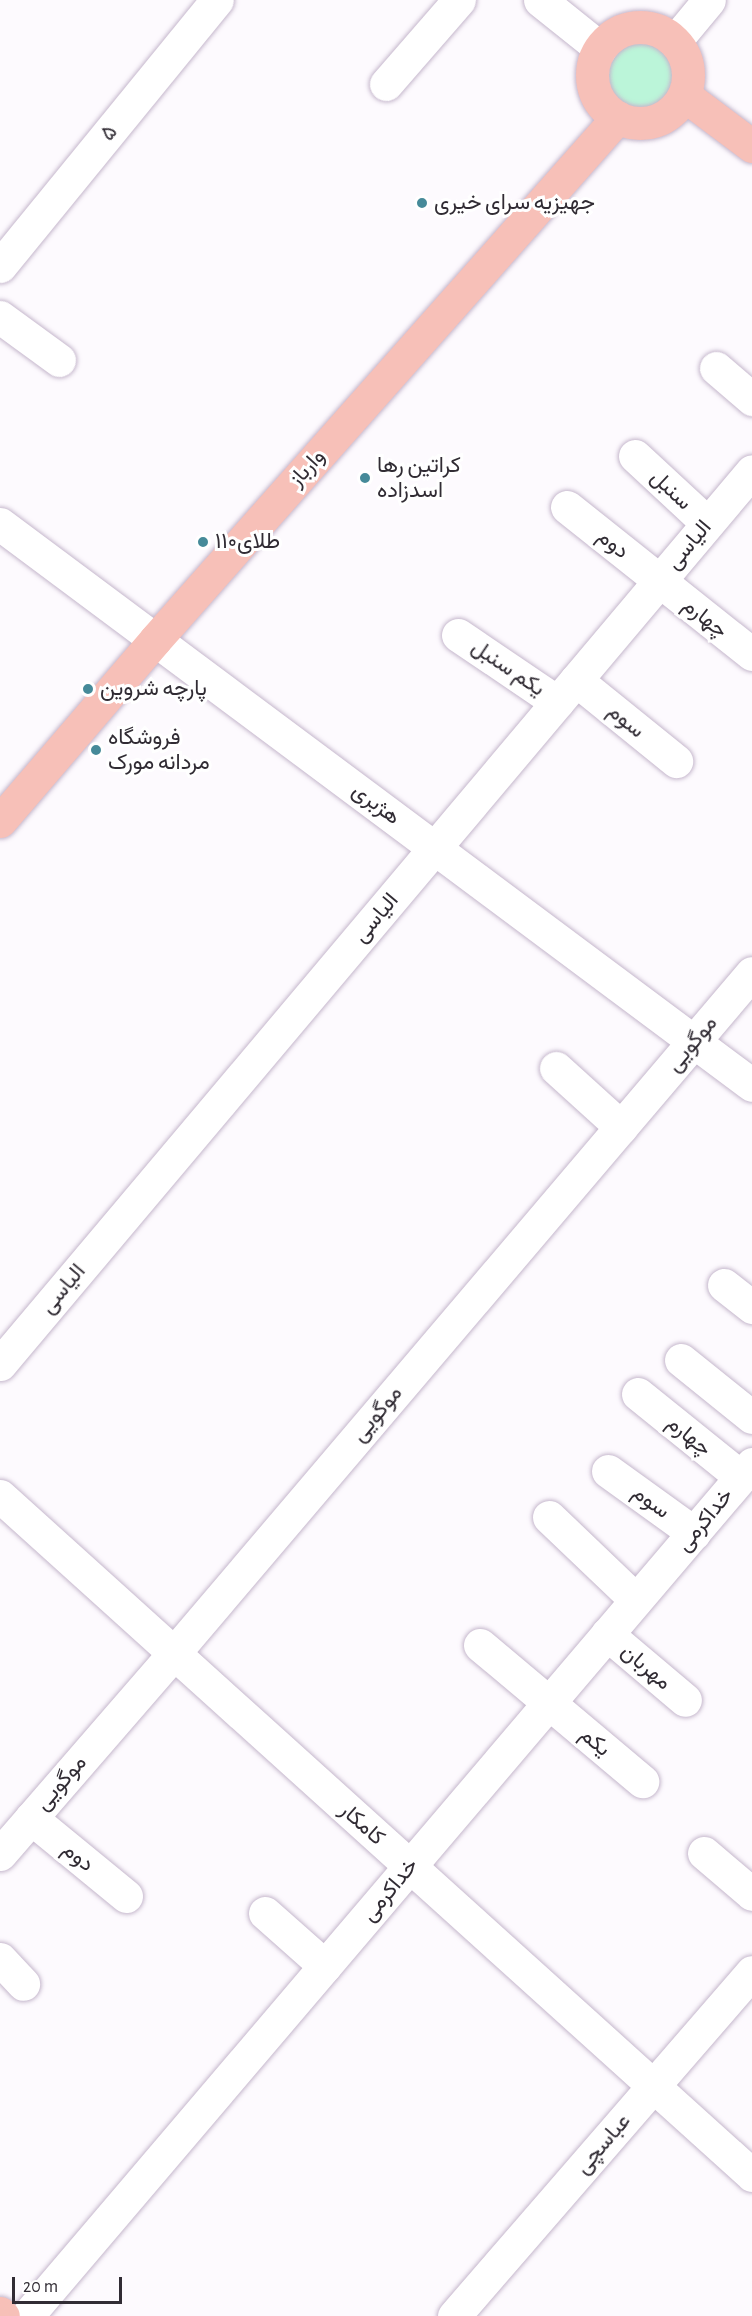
<!DOCTYPE html>
<html>
<head>
<meta charset="utf-8">
<style>
	body { margin:0 }
	#map { position:relative; width:752px; height:2316px; overflow:hidden; background:#fdfafe; font-family:"Alegreya Sans",Vazirmatn,sans-serif }
	div>[style] { position:absolute }
	.green>* { inset:0; background:#bbf5d9 }
	.round { border-radius:50% }
	.roads { filter:drop-shadow(0 0 2px #c5b7cc) drop-shadow(0 0 2px #c5b7cc) }
	.minor>* { height:33px; margin:-16.5px; padding:0 16.5px; transform-origin:16.5px; border-radius:16.5px; background:#fff }
	.major>* { height:33px; margin:-16.5px; padding:0 16.5px; transform-origin:16.5px; border-radius:16.5px; background:#f7c0b8 }
	.major>.ring { margin:-16.5px; padding:0; box-sizing:content-box; background:none; border:33px solid #f7c0b8; border-radius:50% }
	.dots>* { width:16px; height:16px; translate:-50% -50%; box-sizing:border-box; border:3px solid #fff; border-radius:50% }
	span { translate:-50% -50%; white-space:nowrap; text-align:center; line-height:1.15; -webkit-text-stroke:6px #fff; paint-order:stroke }
	.street-label { font-size:22px; color:#312c34 }
	.poi-label { font-size:22px; color:#312c34 }
	.left { translate:0 -50%; text-align:left }
	.scale { position:absolute; left:12px; top:2277px; width:110px; height:27px; box-sizing:border-box; border:3px solid #312c34; border-top:0; padding-left:8px; font-size:18px; line-height:21px; white-space:nowrap; color:#312c34; -webkit-text-stroke:4px #fff; paint-order:stroke }
</style>
</head>
<body>
<div id="map">
	<div class="green">
		<i class="round" style="left:609px;top:43px;width:66px;height:66px"></i>
	</div>
	<div class="roads">
		<div class="minor">
			<i style="left:540px;top:0;width:77px;rotate:38.7deg"></i>
			<i style="left:675px;top:41px;width:53px;rotate:-50.3deg"></i>
			<i style="left:386px;top:84px;width:111px;rotate:-49deg"></i>
			<i style="left:0;top:266px;width:343px;rotate:-50.8deg"></i>
			<i style="left:0;top:317px;width:73px;rotate:36.1deg"></i>
			<i style="left:716px;top:368px;width:48px;rotate:40.7deg"></i>
			<i style="left:635px;top:456px;width:98px;rotate:42.9deg"></i>
			<i style="left:567px;top:507px;width:236px;rotate:38.5deg"></i>
			<i style="left:0;top:524px;width:938px;rotate:36.72deg"></i>
			<i style="left:458px;top:635px;width:120px;rotate:34.1deg"></i>
			<i style="left:576px;top:680px;width:129px;rotate:39deg"></i>
			<i style="left:556px;top:1068px;width:88px;rotate:42.2deg"></i>
			<i style="left:724px;top:1285px;width:36px;rotate:38deg"></i>
			<i style="left:681px;top:1360px;width:91px;rotate:38.8deg"></i>
			<i style="left:0;top:1364px;width:1167px;rotate:-49.9deg"></i>
			<i style="left:638px;top:1394px;width:132px;rotate:38.9deg"></i>
			<i style="left:608px;top:1471px;width:106px;rotate:35.8deg"></i>
			<i style="left:0;top:1496px;width:1013px;rotate:42.08deg"></i>
			<i style="left:549px;top:1517px;width:120px;rotate:43.7deg"></i>
			<i style="left:607px;top:1634px;width:102px;rotate:40.2deg"></i>
			<i style="left:480px;top:1645px;width:212px;rotate:40deg"></i>
			<i style="left:31px;top:1818px;width:123px;rotate:39.4deg"></i>
			<i style="left:704px;top:1853px;width:63px;rotate:40.5deg"></i>
			<i style="left:0;top:1854px;width:266px;rotate:-49.1deg"></i>
			<i style="left:174px;top:1653px;width:892px;rotate:-49.64deg"></i>
			<i style="left:265px;top:1913px;width:80px;rotate:41.5deg"></i>
			<i style="left:0;top:1959px;width:34px;rotate:47deg"></i>
			<i style="left:27px;top:2316px;width:1119px;rotate:-49.6deg"></i>
			<i style="left:454px;top:2316px;width:455px;rotate:-49.1deg"></i>
		</div>
		<div class="major">
			<i class="ring" style="left:592px;top:27px;width:63px;height:63px"></i>
			<i style="left:684px;top:95px;width:85px;rotate:36.9deg"></i>
			<i style="left:0;top:821px;width:238px;rotate:-49.4deg"></i>
			<i style="left:155px;top:640px;width:698px;rotate:-48.48deg"></i>
			<i style="left:0;top:2313px;width:4px;rotate:45deg"></i>
		</div>
	</div>
	<div class="dots">
		<i style="left:422px;top:203px;background:#468a99"></i>
		<i style="left:365px;top:478px;background:#468a99"></i>
		<i style="left:203px;top:542px;background:#468a99"></i>
		<i style="left:88px;top:689px;background:#468a99"></i>
		<i style="left:96px;top:750px;background:#468a99"></i>
	</div>
	<div class="street-label">
		<span style="left:109px;top:133px;rotate:-51deg">۵</span>
		<span style="left:307px;top:468px;rotate:-48deg">وارباز</span>
		<span style="left:671px;top:490px;rotate:43deg">سنبل</span>
		<span style="left:613px;top:544px;rotate:39deg">دوم</span>
		<span style="left:689px;top:545px;rotate:-50deg">الیاسی</span>
		<span style="left:705px;top:618px;rotate:38deg">چهارم</span>
		<span style="left:508px;top:668px;rotate:34deg">یکم سنبل</span>
		<span style="left:626px;top:721px;rotate:39deg">سوم</span>
		<span style="left:376px;top:804px;rotate:37deg">هژبری</span>
		<span style="left:376px;top:918px;rotate:-50deg">الیاسی</span>
		<span style="left:692px;top:1044px;rotate:-50deg">موگویی</span>
		<span style="left:63px;top:1289px;rotate:-50deg">الیاسی</span>
		<span style="left:377px;top:1414px;rotate:-50deg">موگویی</span>
		<span style="left:689px;top:1436px;rotate:39deg">چهارم</span>
		<span style="left:651px;top:1502px;rotate:36deg">سوم</span>
		<span style="left:705px;top:1520px;rotate:-50deg">خداکرمی</span>
		<span style="left:646px;top:1667px;rotate:40deg">مهربان</span>
		<span style="left:595px;top:1742px;rotate:40deg">یکم</span>
		<span style="left:61px;top:1783px;rotate:-49deg">موگویی</span>
		<span style="left:362px;top:1824px;rotate:42deg">کامکار</span>
		<span style="left:78px;top:1857px;rotate:39deg">دوم</span>
		<span style="left:390px;top:1890px;rotate:-50deg">خداکرمی</span>
		<span style="left:603px;top:2144px;rotate:-49deg">عباسچی</span>
	</div>
	<div class="poi-label">
		<span class="left" style="left:434px;top:203px">جهیزیه سرای خیری</span>
		<span class="left" style="left:377px;top:478px">کراتین رها<br>اسدزاده</span>
		<span class="left" style="left:215px;top:542px">طلای۱۱۰</span>
		<span class="left" style="left:100px;top:689px">پارچه شروین</span>
		<span class="left" style="left:108px;top:750px">فروشگاه<br>مردانه مورک</span>
	</div>
	<div class="scale">20 m</div>
</div>
</body>
</html>
